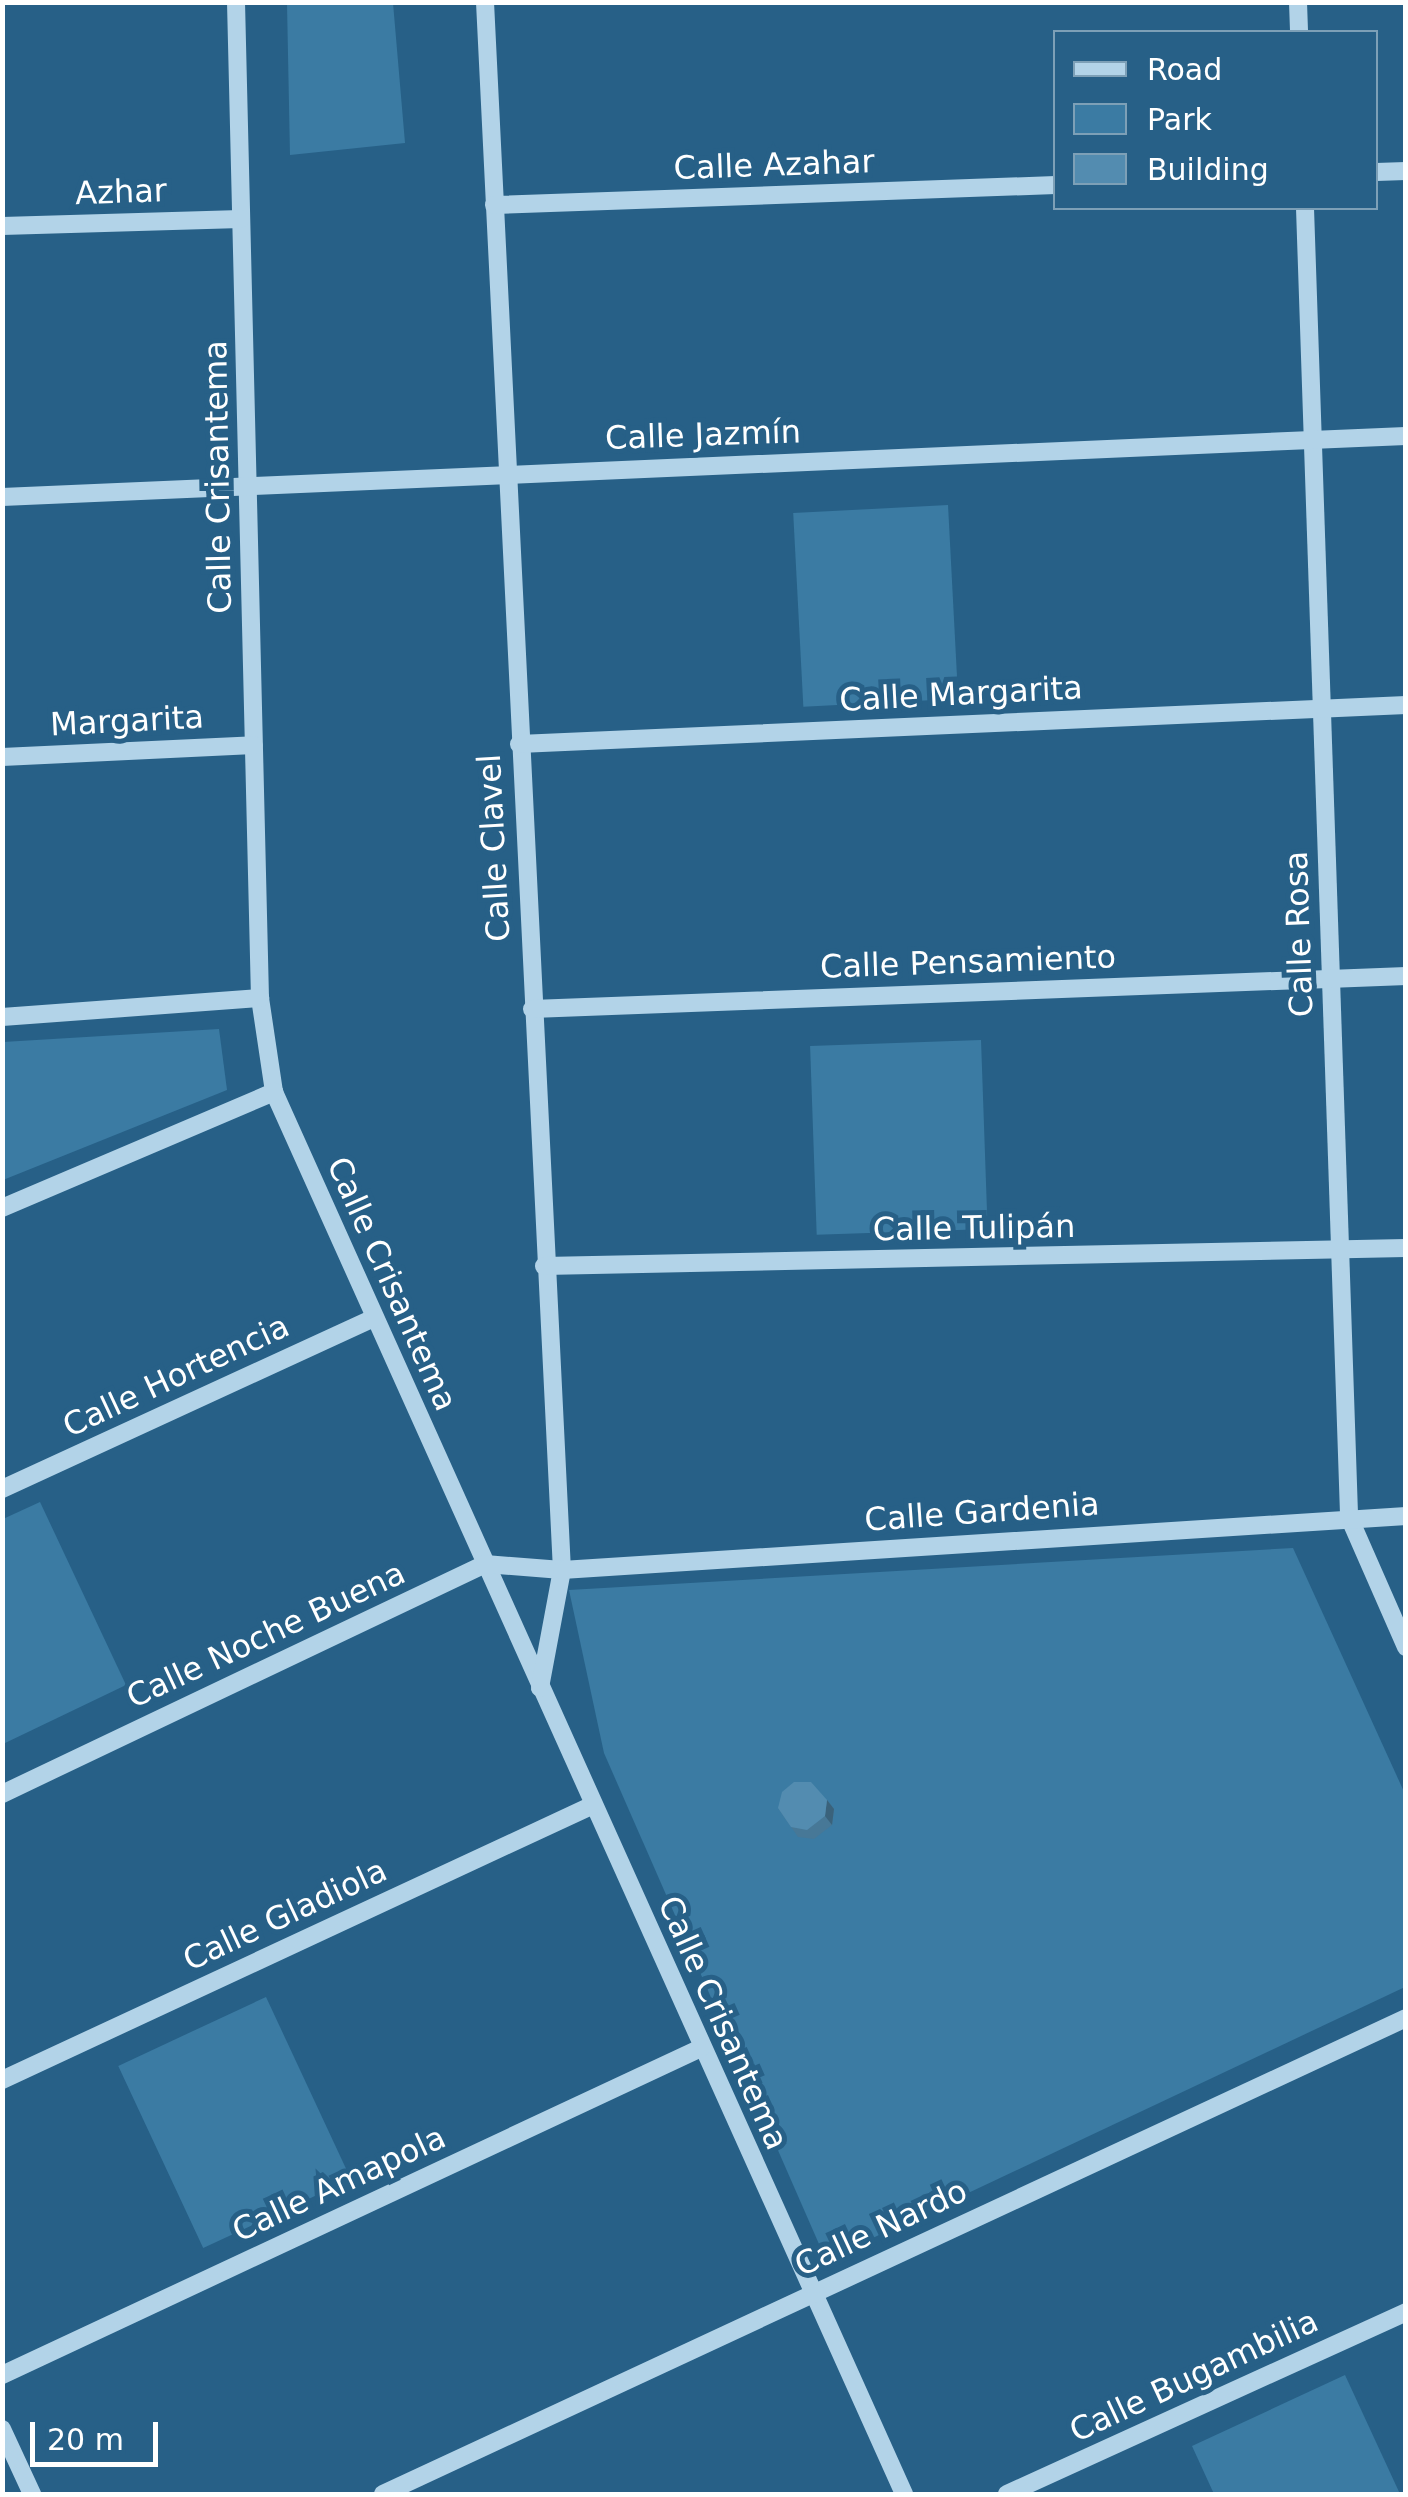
<!DOCTYPE html>
<html>
<head>
<meta charset="utf-8">
<style>
	body { margin:0 }
	#map { position:relative; width:1408px; height:2497px; overflow:hidden; background:#276087; font-family:"DejaVu Sans",sans-serif }
	div>[style] { position:absolute }
	.green>* { inset:0; background:#3b7ba3; transform-origin:0 0 }
	.minor>* { height:18px; margin:-9px; padding:0 9px; transform-origin:9px; border-radius:9px; background:#b2d3e8 }
	.wall>* { inset:0; background:#477897 }
	.shaded-wall>* { inset:0; background:#3a627b }
	.building>* { inset:0; background:#538cb0 }
	span { translate:-50% -50%; white-space:nowrap; text-align:center; line-height:1.15; -webkit-text-stroke:10px #276087; paint-order:stroke }
	.street-label { font-size:32px; color:#fff }
	.frame { position:absolute; inset:0; border:5px solid #fff; pointer-events:none }
	.legend { position:absolute; left:1053px; top:30px; width:325px; height:180px; box-sizing:border-box; background:#276087; border:2px solid #7da0b7; margin:0; padding:12px 18px; list-style:none; font-size:30px; color:#fff }
	.legend li { display:flex; align-items:center; gap:20px; height:50px }
	.legend b { width:50px; border:2px solid #7da0b7 }
	.scale { position:absolute; left:30px; top:2422px; width:128px; height:45px; box-sizing:border-box; border:5px solid #fff; border-top:0; padding-left:12px; font-size:30px; line-height:35px; white-space:nowrap; color:#fff; -webkit-text-stroke:8px #276087; paint-order:stroke }
</style>
</head>
<body>
<div id="map">
	<div class="green">
		<i style="clip-path:polygon(287px 3px,393px 3px,405px 143px,290px 155px)"></i>
		<i style="left:948px;top:505px;width:194px;height:155px;rotate:87deg"></i>
		<i style="clip-path:polygon(219px 1029px,227px 1090px,3px 1180px,3px 1042px)"></i>
		<i style="left:981px;top:1040px;width:189px;height:171px;rotate:88deg"></i>
		<i style="clip-path:polygon(40px 1502px,126px 1685px,3px 1744px,3px 1519px)"></i>
		<i style="clip-path:polygon(1293px 1548px,1405px 1794px,1405px 1987px,826px 2260px,604px 1753px,569px 1590px)"></i>
		<i style="left:266px;top:1997px;width:201px;height:163px;rotate:65deg"></i>
		<i style="clip-path:polygon(1345px 2375px,1400px 2494px,1214px 2494px,1192px 2446px)"></i>
	</div>
	<div class="minor">
		<i style="left:236px;top:2px;width:996px;rotate:88.62deg"></i>
		<i style="left:260px;top:998px;width:95px;rotate:81.5deg"></i>
		<i style="left:274px;top:1092px;width:1537px;rotate:65.8deg"></i>
		<i style="left:485px;top:2px;width:1570px;rotate:87.19deg"></i>
		<i style="left:562px;top:1570px;width:120px;rotate:100.6deg"></i>
		<i style="left:1298px;top:2px;width:30px;rotate:88deg"></i>
		<i style="left:1376px;top:172px;width:30px;rotate:-2deg"></i>
		<i style="left:494px;top:205px;width:562px;rotate:-2.04deg"></i>
		<i style="left:1305px;top:208px;width:1310px;rotate:88.07deg"></i>
		<i style="left:1349px;top:1517px;width:142px;rotate:66.3deg"></i>
		<i style="left:2px;top:226px;width:239px;rotate:-1.7deg"></i>
		<i style="left:2px;top:497px;width:1405px;rotate:-2.49deg"></i>
		<i style="left:519px;top:744px;width:888px;rotate:-2.52deg"></i>
		<i style="left:2px;top:757px;width:252px;rotate:-2.7deg"></i>
		<i style="left:532px;top:1009px;width:875px;rotate:-2.16deg"></i>
		<i style="left:2px;top:1017px;width:259px;rotate:-4.2deg"></i>
		<i style="left:2px;top:1208px;width:296px;rotate:-23.1deg"></i>
		<i style="left:544px;top:1266px;width:862px;rotate:-1.2deg"></i>
		<i style="left:2px;top:1489px;width:409px;rotate:-24.7deg"></i>
		<i style="left:2px;top:1794px;width:535px;rotate:-25.46deg"></i>
		<i style="left:485px;top:1564px;width:77px;rotate:4.5deg"></i>
		<i style="left:562px;top:1570px;width:846px;rotate:-3.66deg"></i>
		<i style="left:2px;top:2080px;width:652px;rotate:-24.95deg"></i>
		<i style="left:2px;top:2375px;width:772px;rotate:-25.07deg"></i>
		<i style="left:2px;top:2429px;width:72px;rotate:65.2deg"></i>
		<i style="left:383px;top:2494px;width:1128px;rotate:-24.95deg"></i>
		<i style="left:1007px;top:2494px;width:439px;rotate:-24.5deg"></i>
	</div>
	<div class="wall">
		<i style="clip-path:polygon(827px 1800px,834px 1809px,832px 1825px,814px 1839px,798px 1837px,778px 1808px)"></i>
	</div>
	<div class="shaded-wall">
		<i style="clip-path:polygon(827px 1800px,834px 1809px,832px 1825px,825px 1816px)"></i>
	</div>
	<div class="building">
		<i style="clip-path:polygon(794px 1782px,811px 1782px,827px 1800px,825px 1816px,807px 1830px,791px 1827px,778px 1808px,782px 1792px)"></i>
	</div>
	<div class="street-label">
		<span style="left:774px;top:165px;rotate:-2deg">Calle Azahar</span>
		<span style="left:121px;top:192px;rotate:-2deg">Azhar</span>
		<span style="left:703px;top:435px;rotate:-2deg">Calle Jazmín</span>
		<span style="left:218px;top:477px;rotate:-91deg">Calle Crisantema</span>
		<span style="left:961px;top:694px;rotate:-3deg">Calle Margarita</span>
		<span style="left:127px;top:721px;rotate:-3deg">Margarita</span>
		<span style="left:494px;top:848px;rotate:-93deg">Calle Clavel</span>
		<span style="left:1299px;top:934px;rotate:-92deg">Calle Rosa</span>
		<span style="left:968px;top:962px;rotate:-2deg">Calle Pensamiento</span>
		<span style="left:974px;top:1228px;rotate:-1deg">Calle Tulipán</span>
		<span style="left:392px;top:1284px;rotate:66deg">Calle Crisantema</span>
		<span style="left:176px;top:1376px;rotate:-25deg">Calle Hortencia</span>
		<span style="left:982px;top:1512px;rotate:-4deg">Calle Gardenia</span>
		<span style="left:266px;top:1635px;rotate:-25deg">Calle Noche Buena</span>
		<span style="left:285px;top:1915px;rotate:-25deg">Calle Gladiola</span>
		<span style="left:723px;top:2023px;rotate:66deg">Calle Crisantema</span>
		<span style="left:339px;top:2184px;rotate:-25deg">Calle Amapola</span>
		<span style="left:881px;top:2228px;rotate:-25deg">Calle Nardo</span>
		<span style="left:1194px;top:2376px;rotate:-25deg">Calle Bugambilia</span>
	</div>
	<div class="frame"></div>
	<ul class="legend">
	<li><b style="height:12px;background:#b2d3e8"></b>Road</li>
	<li><b style="height:28px;background:#3b7ba3"></b>Park</li>
	<li><b style="height:28px;background:#538cb0"></b>Building</li>
	</ul>
	<div class="scale">20 m</div>
</div>
</body>
</html>
